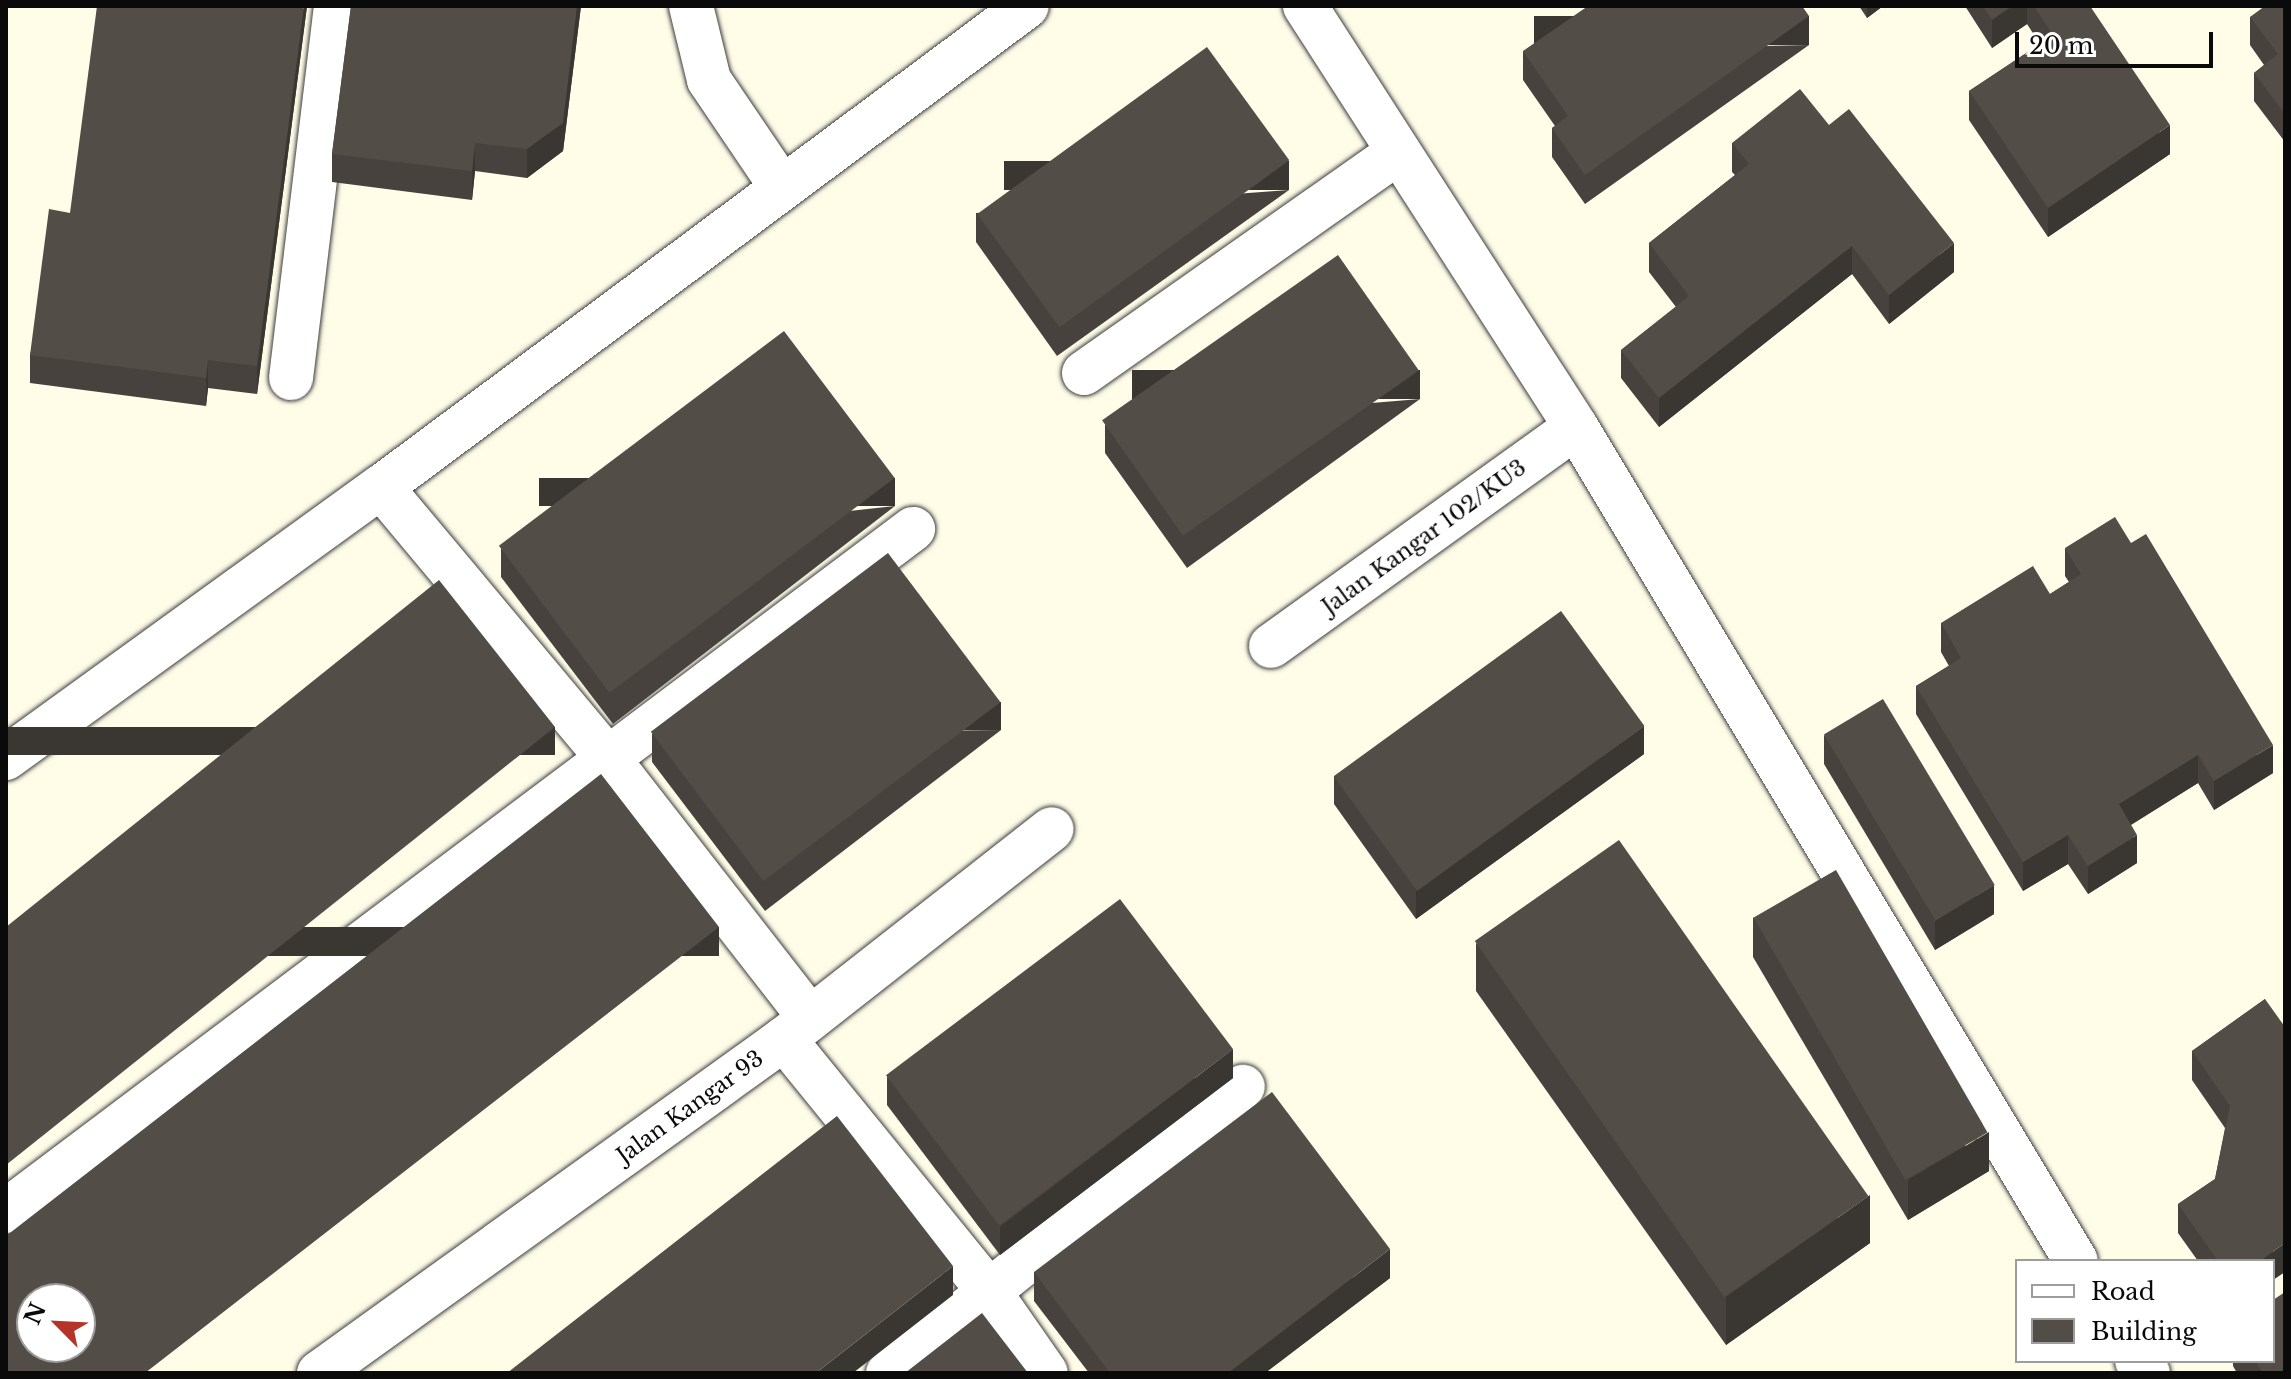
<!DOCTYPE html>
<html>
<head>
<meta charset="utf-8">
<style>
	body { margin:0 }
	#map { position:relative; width:2291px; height:1379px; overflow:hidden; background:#fffde8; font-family:"Libre Baskerville",serif }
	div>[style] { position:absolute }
	.roads { filter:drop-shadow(0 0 2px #3d3d3d) drop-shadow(0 0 2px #3d3d3d) }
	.minor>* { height:44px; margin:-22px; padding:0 22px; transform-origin:22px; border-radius:22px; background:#fff }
	.wall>* { inset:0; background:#47423d }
	.shaded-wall>* { inset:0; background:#3a3632; transform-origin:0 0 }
	.building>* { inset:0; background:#534d47; transform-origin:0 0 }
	span { translate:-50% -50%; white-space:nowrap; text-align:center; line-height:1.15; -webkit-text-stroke:8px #fff; paint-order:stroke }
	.street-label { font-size:22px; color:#0a0a0a }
	.frame { position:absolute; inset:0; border:8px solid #0a0a0a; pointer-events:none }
	.legend { position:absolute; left:2015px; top:1259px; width:260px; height:104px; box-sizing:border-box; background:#fff; border:2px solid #9d9d9d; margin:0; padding:10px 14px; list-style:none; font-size:24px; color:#0a0a0a }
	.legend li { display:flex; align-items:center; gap:16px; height:40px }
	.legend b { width:40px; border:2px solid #9d9d9d }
	.north { position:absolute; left:16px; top:1283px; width:80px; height:80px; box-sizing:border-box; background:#fff; border:2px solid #9d9d9d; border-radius:50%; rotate:294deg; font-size:22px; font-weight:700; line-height:32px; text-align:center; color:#0a0a0a }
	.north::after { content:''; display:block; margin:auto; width:28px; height:36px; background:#b63327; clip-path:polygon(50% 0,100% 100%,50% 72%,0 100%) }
	.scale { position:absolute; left:2015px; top:32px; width:198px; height:36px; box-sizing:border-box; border:4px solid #0a0a0a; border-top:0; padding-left:10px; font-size:24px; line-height:28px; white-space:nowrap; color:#0a0a0a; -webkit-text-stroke:6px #fff; paint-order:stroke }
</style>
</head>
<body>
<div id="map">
	<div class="roads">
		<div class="minor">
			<i style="left:691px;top:6px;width:76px;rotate:76.3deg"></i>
			<i style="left:709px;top:80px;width:130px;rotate:55.9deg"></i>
			<i style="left:1305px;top:6px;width:501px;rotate:57.23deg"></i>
			<i style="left:1576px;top:427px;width:972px;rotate:59.06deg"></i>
			<i style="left:1084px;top:373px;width:384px;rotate:-35.1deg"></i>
			<i style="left:291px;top:378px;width:375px;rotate:-83.1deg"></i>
			<i style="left:381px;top:487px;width:352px;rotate:50.1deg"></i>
			<i style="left:607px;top:757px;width:331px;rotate:52.1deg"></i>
			<i style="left:1271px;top:646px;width:375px;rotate:-35.7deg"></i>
			<i style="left:6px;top:758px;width:463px;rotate:-35.9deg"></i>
			<i style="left:381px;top:487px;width:805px;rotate:-36.67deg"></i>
			<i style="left:784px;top:1039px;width:328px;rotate:50.9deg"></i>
			<i style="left:991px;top:1294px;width:96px;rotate:55.2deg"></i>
			<i style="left:6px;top:1211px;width:1135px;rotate:-36.94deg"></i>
			<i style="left:2137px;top:1361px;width:16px;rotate:47deg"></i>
			<i style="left:319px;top:1373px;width:573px;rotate:-35.69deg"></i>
			<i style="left:784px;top:1039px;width:340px;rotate:-38.1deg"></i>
			<i style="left:888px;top:1373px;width:456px;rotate:-38.9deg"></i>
		</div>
	</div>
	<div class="wall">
		<i style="clip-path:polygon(307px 6px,257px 394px,208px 388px,206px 406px,30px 383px,30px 355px,70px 213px)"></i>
		<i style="clip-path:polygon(351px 6px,581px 6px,563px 151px,527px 178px,475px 171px,472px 200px,332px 182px,332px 154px)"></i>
		<i style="clip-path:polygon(1859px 6px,1883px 6px,1867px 18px)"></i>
		<i style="clip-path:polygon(1965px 6px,2090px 6px,2170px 154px,2048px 237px,1969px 120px,1969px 91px,2040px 44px,2027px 24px,1992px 48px)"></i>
		<i style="clip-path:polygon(2285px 6px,2285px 142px,2254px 101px,2254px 73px,2264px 65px,2250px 45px,2250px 17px)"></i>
		<i style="clip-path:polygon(1809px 45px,1585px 204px,1552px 157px,1552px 128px,1555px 126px,1523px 80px,1523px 51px)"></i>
		<i style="clip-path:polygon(1829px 125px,1954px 272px,1889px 324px,1852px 274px,1659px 427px,1621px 378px,1621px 350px,1676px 307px,1649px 272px,1649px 243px,1735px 175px,1732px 172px,1732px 143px)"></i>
		<i style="clip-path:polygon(1289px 190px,1057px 356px,976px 242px,976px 213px)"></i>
		<i style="clip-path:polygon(1420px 399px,1187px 568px,1105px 453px,1105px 425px)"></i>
		<i style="clip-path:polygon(895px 506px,613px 724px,501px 577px,501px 549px)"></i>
		<i style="clip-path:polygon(2065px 548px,2273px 773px,2214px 810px,2198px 783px,2131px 825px,2137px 863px,2088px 894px,2068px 864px,2023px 891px,1916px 714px,1916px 686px,1949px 666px,1941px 652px,1941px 623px,2050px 594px,2069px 582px,2065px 576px)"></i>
		<i style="clip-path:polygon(1001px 730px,765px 911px,652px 762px,652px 734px)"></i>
		<i style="clip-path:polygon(1824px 735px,1994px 914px,1935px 950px,1824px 764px)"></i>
		<i style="clip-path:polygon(1644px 754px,1416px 919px,1334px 804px,1334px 776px)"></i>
		<i style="clip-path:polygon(1753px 917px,1989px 1171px,1908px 1220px,1753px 957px)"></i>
		<i style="clip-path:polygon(1476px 943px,1870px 1243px,1726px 1345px,1476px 991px)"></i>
		<i style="clip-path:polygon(2265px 999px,2273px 1261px,2198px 1261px,2178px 1233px,2178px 1204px,2215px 1179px,2225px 1128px,2192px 1080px,2192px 1051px)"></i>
		<i style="clip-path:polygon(887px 1077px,1233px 1078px,1000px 1255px,887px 1105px)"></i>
		<i style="clip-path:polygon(1034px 1272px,1390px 1278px,1265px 1373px,1089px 1373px,1034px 1301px)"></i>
		<i style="clip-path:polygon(2233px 1361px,2273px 1361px,2285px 1373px,2237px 1373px,2233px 1366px)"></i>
	</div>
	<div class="shaded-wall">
		<i style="clip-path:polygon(304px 6px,307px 6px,257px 394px,257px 366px)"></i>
		<i style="clip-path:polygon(577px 6px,581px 6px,563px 151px,527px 178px,527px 149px)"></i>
		<i style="clip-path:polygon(1867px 6px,1883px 6px,1867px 18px)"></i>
		<i style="clip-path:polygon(2012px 6px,2027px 6px,2027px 24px,1992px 48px,1992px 20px)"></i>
		<i style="left:1809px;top:16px;width:29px;height:275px;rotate:90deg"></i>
		<i style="clip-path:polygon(2170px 125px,2170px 154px,2048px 237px,2048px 208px)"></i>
		<i style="clip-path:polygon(475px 143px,475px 171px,472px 200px,472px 171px)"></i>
		<i style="left:1289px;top:161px;width:29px;height:285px;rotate:90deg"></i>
		<i style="clip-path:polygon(1954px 243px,1954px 272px,1889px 324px,1889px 295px)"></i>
		<i style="clip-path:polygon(1852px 246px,1852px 274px,1659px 427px,1659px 398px)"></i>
		<i style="clip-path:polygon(208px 360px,208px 388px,206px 406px,206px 378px)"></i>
		<i style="left:1420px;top:370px;width:29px;height:288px;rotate:90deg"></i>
		<i style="left:895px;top:478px;width:28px;height:356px;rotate:90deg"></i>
		<i style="left:1001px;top:702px;width:28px;height:297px;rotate:90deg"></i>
		<i style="clip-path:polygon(1644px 726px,1644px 754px,1416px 919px,1416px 890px)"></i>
		<i style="left:555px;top:727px;width:28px;height:702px;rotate:90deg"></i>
		<i style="clip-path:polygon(2273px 745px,2273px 773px,2214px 810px,2214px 781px)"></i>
		<i style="clip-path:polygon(2198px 755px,2198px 783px,2119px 832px,2119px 804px)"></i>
		<i style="clip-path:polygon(2068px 835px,2068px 864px,2023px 891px,2023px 862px)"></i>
		<i style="clip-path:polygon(2137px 835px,2137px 863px,2088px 894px,2088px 866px)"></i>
		<i style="clip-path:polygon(1994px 885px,1994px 914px,1935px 950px,1935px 921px)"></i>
		<i style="left:719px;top:927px;width:29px;height:727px;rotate:90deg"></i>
		<i style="clip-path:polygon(1233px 1049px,1233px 1078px,1000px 1255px,1000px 1227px)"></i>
		<i style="clip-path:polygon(1989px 1132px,1989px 1171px,1908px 1220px,1908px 1180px)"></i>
		<i style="clip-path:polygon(1870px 1195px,1870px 1243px,1726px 1345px,1726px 1297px)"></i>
		<i style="clip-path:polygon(2285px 1243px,2285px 1272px,2273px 1280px,2273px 1261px,2260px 1261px)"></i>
		<i style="clip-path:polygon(1390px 1249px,1390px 1278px,1265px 1373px,1228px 1373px)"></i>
		<i style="clip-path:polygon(953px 1266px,953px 1295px,853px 1373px,816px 1373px)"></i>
	</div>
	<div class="building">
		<i style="clip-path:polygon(97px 6px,304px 6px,257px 366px,208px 360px,206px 378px,30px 355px,49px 209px,70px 213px)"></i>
		<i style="clip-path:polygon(351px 6px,577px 6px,563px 123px,527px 149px,475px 143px,472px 171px,332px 154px)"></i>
		<i style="clip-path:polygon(1588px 6px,1802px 6px,1809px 16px,1585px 175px,1552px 128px,1568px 116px,1523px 51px)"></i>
		<i style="clip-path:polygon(1983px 6px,2012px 6px,1992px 20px)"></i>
		<i style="clip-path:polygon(2034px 6px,2090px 6px,2170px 125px,2048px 208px,1969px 91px,2053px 35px)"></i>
		<i style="clip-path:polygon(2265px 6px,2285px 6px,2285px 114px,2254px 73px,2278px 54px,2250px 17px)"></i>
		<i style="left:1207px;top:47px;width:140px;height:284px;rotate:54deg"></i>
		<i style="clip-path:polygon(1800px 89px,1829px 125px,1849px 109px,1954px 243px,1889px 295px,1852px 246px,1659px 398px,1621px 350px,1689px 296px,1649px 243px,1749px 164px,1732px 143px)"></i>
		<i style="left:1338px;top:255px;width:141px;height:288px;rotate:55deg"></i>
		<i style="left:784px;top:331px;width:184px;height:357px;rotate:53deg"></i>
		<i style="clip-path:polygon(2115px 517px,2131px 543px,2146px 534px,2273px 745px,2214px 781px,2198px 755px,2119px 804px,2137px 835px,2088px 866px,2068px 835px,2023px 862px,1916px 686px,1961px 658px,1941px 623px,2033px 566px,2050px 594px,2081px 574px,2065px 548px)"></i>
		<i style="left:888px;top:553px;width:187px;height:297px;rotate:53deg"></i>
		<i style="clip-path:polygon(439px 580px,555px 727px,6px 1165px,6px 927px)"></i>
		<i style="left:1561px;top:611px;width:142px;height:281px;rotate:54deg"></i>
		<i style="left:1883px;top:699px;width:217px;height:69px;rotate:59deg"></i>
		<i style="clip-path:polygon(evenodd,601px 774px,719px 927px,145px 1373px,6px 1373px,6px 1236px,601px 774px,32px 1299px,80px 1299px,80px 1347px,32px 1347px,32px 1299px)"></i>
		<i style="left:1619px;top:840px;width:435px;height:176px;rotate:55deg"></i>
		<i style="left:1836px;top:870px;width:303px;height:95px;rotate:60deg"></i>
		<i style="left:1120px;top:899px;width:188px;height:293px;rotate:53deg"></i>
		<i style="clip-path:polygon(2265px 999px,2285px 1027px,2285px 1243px,2260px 1261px,2218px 1261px,2178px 1204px,2215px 1179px,2230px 1106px,2192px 1051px)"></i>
		<i style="clip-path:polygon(1272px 1092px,1390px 1249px,1228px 1373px,1110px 1373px,1034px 1272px)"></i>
		<i style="clip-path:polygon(837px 1116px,953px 1266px,816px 1373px,507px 1373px)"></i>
		<i style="clip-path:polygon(2285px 1292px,2285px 1373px,2263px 1373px,2255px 1361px,2273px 1361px,2273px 1300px)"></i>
		<i style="clip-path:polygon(982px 1313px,1028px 1373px,905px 1373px)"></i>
	</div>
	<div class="street-label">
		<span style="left:1424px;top:537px;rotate:-36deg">Jalan Kangar 102/KU3</span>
		<span style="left:690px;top:1107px;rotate:-36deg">Jalan Kangar 93</span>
	</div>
	<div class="frame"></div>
	<ul class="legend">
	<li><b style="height:10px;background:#fff"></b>Road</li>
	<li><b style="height:22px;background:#534d47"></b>Building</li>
	</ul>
	<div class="north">N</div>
	<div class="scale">20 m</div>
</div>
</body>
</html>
